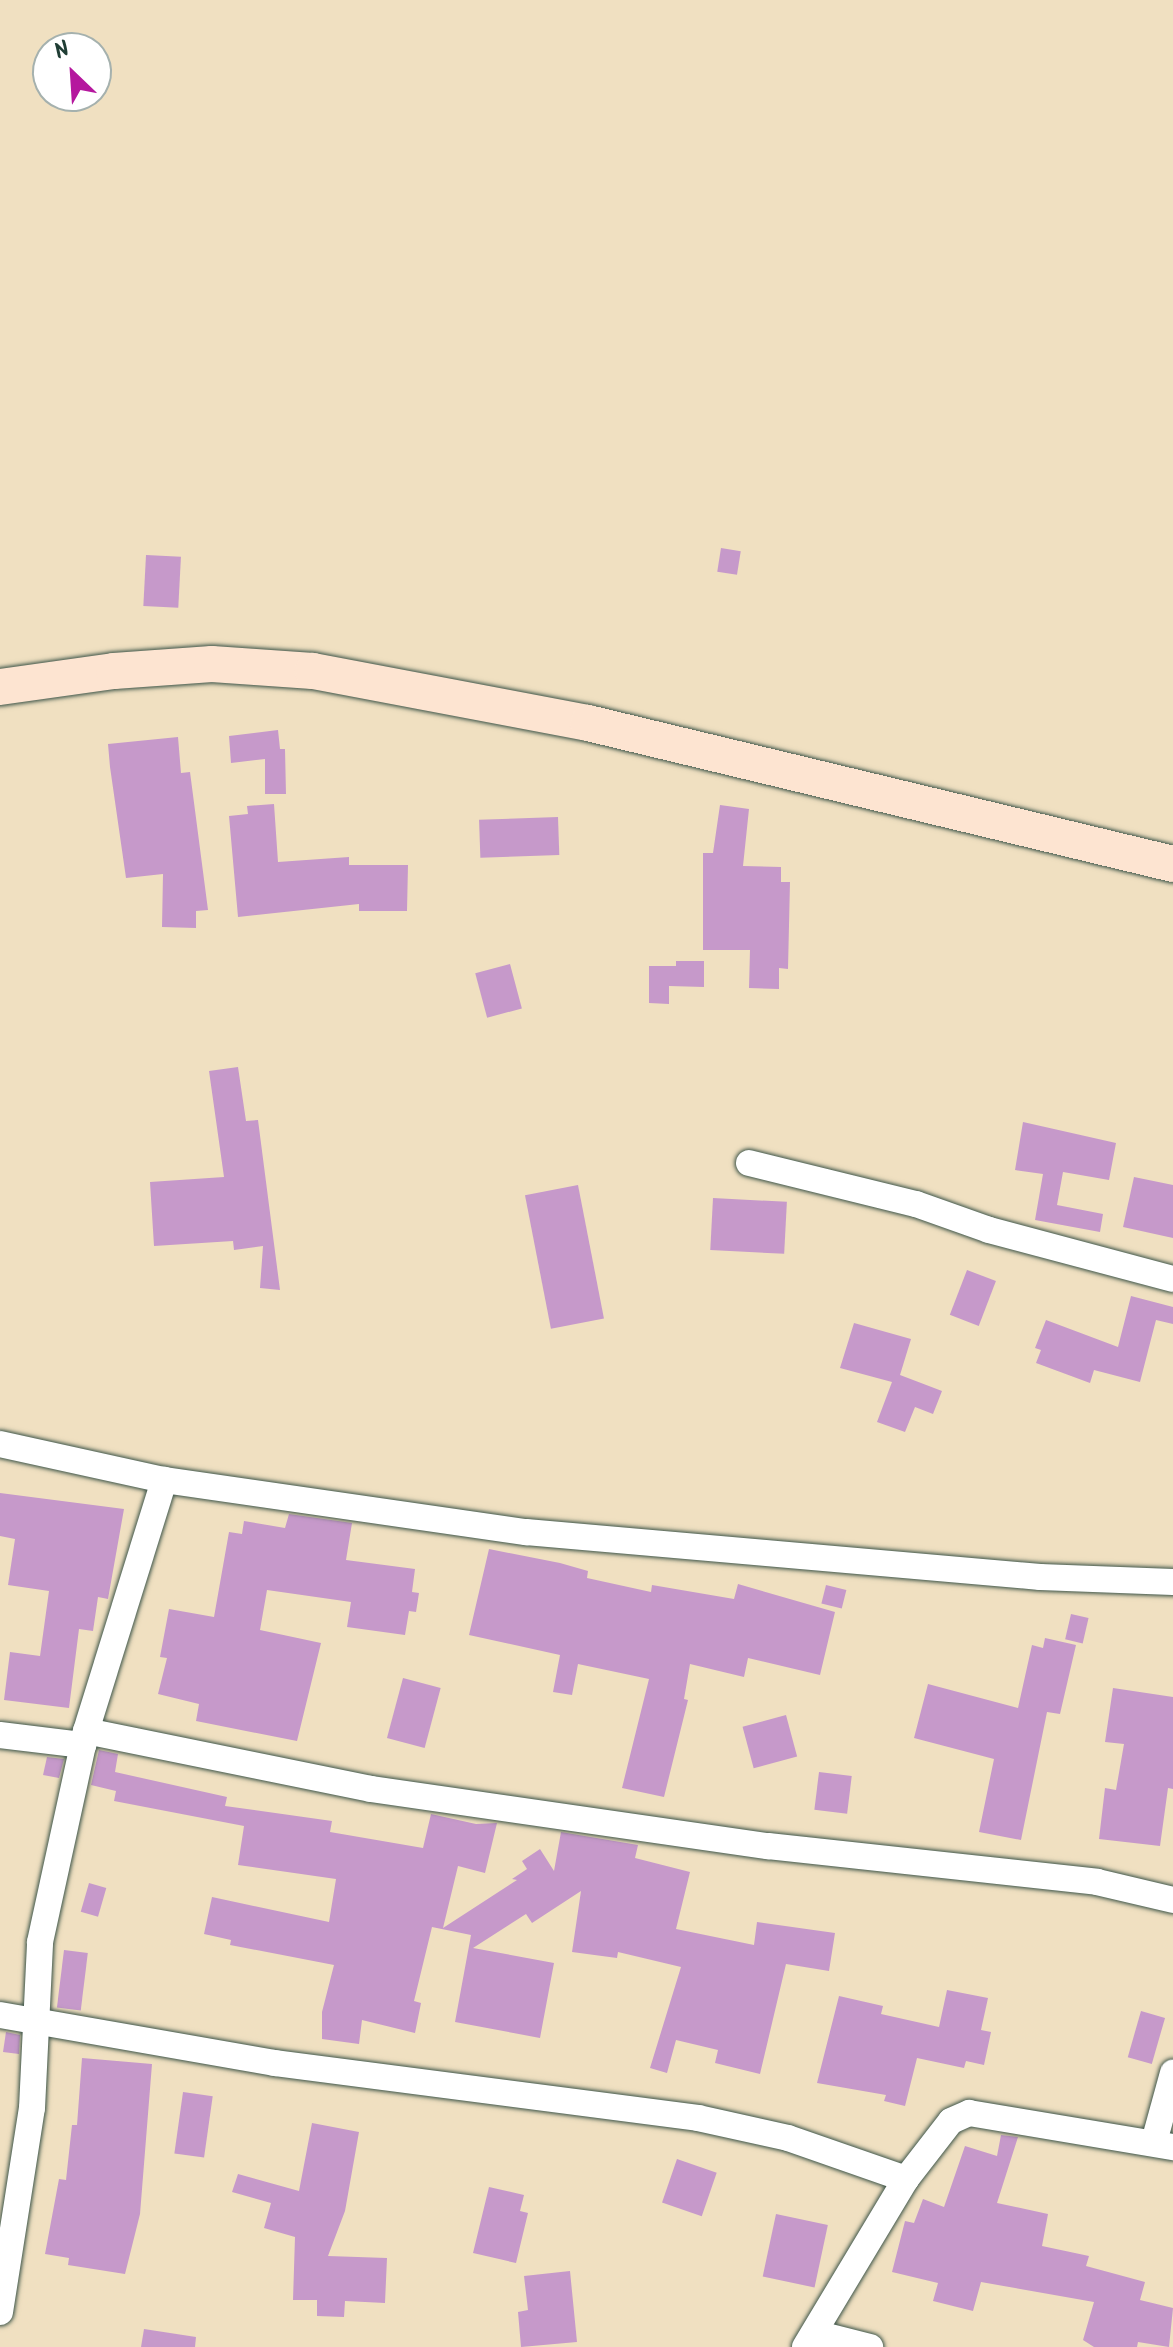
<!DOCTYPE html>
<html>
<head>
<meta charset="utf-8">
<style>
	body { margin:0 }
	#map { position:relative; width:1173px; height:2347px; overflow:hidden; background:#f0e0c1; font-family:Kalam,sans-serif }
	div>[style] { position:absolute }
	.building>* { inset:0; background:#c699ca; transform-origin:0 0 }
	.roads { filter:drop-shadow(0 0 2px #3e5549) drop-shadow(0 0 2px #3e5549) }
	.street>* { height:26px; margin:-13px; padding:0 13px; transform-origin:13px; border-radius:13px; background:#fff }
	.secondary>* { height:36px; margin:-18px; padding:0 18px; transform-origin:18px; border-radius:18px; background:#fde4d1 }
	span { translate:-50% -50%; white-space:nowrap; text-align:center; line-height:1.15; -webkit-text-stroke:6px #fff; paint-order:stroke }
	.north { position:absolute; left:32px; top:32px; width:80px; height:80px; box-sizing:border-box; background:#fff; border:2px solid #a5b1ae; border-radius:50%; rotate:335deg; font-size:22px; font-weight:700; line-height:32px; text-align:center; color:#1f3d34 }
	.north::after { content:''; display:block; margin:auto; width:28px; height:36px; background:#b5179e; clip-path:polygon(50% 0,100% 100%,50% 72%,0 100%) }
</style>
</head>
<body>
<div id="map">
	<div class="building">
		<i style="left:721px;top:548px;width:20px;height:24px;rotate:9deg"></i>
		<i style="left:146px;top:555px;width:35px;height:51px;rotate:3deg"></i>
		<i style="clip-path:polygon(278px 730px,280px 749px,285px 749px,286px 794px,265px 794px,265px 759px,231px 763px,229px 736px)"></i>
		<i style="clip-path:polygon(178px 737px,181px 773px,190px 772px,208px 910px,196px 911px,196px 928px,162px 927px,163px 874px,126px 878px,110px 767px,108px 744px)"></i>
		<i style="clip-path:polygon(274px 804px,278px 862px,349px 857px,349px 865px,408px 865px,407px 911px,359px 911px,359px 904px,238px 917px,229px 816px,248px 814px,247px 806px)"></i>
		<i style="clip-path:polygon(720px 805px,749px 809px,743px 866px,781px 867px,781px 882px,790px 882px,788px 969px,779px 968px,779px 989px,749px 988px,750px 950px,703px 950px,703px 853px,713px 853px)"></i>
		<i style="left:558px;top:817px;width:38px;height:79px;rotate:88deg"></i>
		<i style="clip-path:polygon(676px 961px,704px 961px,704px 987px,669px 986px,669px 1004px,649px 1003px,649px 966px,676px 966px)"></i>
		<i style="left:510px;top:964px;width:46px;height:36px;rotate:75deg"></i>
		<i style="clip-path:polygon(238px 1067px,246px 1121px,258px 1120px,280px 1290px,260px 1288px,263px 1246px,234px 1250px,233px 1241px,154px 1246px,150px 1182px,224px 1177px,209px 1071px)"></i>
		<i style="clip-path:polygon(1023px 1122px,1116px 1143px,1109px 1180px,1063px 1172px,1057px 1205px,1103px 1214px,1100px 1232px,1035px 1220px,1043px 1174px,1015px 1170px)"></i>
		<i style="clip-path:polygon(1134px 1177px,1173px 1185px,1173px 1238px,1123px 1227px)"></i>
		<i style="left:578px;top:1185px;width:136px;height:54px;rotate:79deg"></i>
		<i style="left:713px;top:1198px;width:74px;height:52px;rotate:3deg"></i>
		<i style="left:967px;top:1270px;width:31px;height:48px;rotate:21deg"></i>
		<i style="clip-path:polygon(1131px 1296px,1173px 1307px,1173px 1324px,1156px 1320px,1140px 1382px,1094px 1370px,1090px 1383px,1036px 1363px,1041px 1350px,1035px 1348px,1046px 1320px,1118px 1347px)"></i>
		<i style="clip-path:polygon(854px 1323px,911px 1339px,900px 1375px,942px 1391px,933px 1414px,915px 1407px,905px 1432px,877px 1422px,892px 1382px,840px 1368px)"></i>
		<i style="clip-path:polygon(0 1493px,124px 1509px,108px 1599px,98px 1597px,93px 1631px,79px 1629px,69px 1708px,4px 1700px,10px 1652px,40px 1656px,49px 1591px,8px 1585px,15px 1539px,0 1536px)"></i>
		<i style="clip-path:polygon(289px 1514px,352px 1523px,346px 1560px,415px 1569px,412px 1592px,419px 1593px,416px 1612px,409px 1611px,405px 1635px,347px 1627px,351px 1602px,267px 1590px,260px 1630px,321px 1643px,297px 1741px,196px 1721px,199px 1704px,158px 1694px,167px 1658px,160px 1657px,169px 1609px,214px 1617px,229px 1532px,242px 1534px,244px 1521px,285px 1528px)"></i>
		<i style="clip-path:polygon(489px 1549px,560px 1563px,588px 1571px,587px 1578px,651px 1592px,652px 1585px,734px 1599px,738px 1584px,835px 1612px,820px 1675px,748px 1658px,744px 1677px,690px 1664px,684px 1699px,688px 1700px,664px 1797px,622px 1788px,649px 1679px,578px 1664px,572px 1695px,553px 1692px,560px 1655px,469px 1635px)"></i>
		<i style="left:826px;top:1585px;width:21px;height:19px;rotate:14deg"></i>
		<i style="left:1071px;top:1614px;width:18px;height:26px;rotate:13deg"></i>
		<i style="clip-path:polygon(1045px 1638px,1076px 1645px,1060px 1714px,1047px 1712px,1021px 1840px,979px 1832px,994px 1759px,914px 1738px,928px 1684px,1018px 1708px,1032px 1645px,1043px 1648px)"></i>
		<i style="left:403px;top:1678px;width:39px;height:62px;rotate:15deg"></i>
		<i style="clip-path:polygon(1113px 1688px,1173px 1697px,1173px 1789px,1168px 1788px,1160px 1846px,1099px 1839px,1105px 1788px,1116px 1790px,1124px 1744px,1105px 1742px)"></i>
		<i style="left:786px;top:1715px;width:43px;height:45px;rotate:75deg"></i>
		<i style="clip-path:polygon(99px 1750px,118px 1754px,115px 1772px,227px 1797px,225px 1806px,332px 1821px,330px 1832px,423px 1848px,431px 1814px,476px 1824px,497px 1823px,485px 1873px,458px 1866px,443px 1928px,517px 1880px,512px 1879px,527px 1869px,522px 1861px,540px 1849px,554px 1871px,561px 1832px,638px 1845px,635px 1858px,690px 1872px,676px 1929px,754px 1945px,757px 1922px,835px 1933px,829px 1971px,786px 1964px,760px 2074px,715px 2063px,718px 2050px,676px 2040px,667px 2073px,650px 2068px,681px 1967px,618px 1952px,617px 1958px,572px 1952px,581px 1891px,532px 1923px,526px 1914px,473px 1948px,554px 1963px,540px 2038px,455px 2022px,471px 1935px,432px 1927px,414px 2001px,421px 2003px,415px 2033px,362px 2020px,359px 2044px,322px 2039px,322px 2012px,334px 1965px,230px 1945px,231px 1940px,204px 1934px,212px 1897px,329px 1922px,336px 1879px,238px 1865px,244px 1826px,114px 1801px,116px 1791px,91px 1785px)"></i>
		<i style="clip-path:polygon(47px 1757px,64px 1759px,59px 1778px,43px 1775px)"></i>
		<i style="left:819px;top:1772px;width:33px;height:38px;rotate:7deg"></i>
		<i style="left:89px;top:1883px;width:18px;height:30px;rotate:16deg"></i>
		<i style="left:64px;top:1950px;width:24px;height:58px;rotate:7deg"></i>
		<i style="clip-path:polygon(947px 1990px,988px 1998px,981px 2030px,991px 2032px,984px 2065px,966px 2061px,964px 2068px,917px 2058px,905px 2106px,884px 2101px,886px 2095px,817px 2083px,839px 1996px,883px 2006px,881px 2014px,939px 2027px)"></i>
		<i style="left:1141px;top:2011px;width:25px;height:48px;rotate:16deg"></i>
		<i style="clip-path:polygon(6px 2032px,20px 2035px,19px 2054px,3px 2052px)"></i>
		<i style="clip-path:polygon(82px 2058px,152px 2064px,140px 2214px,125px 2274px,68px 2265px,69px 2258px,45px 2254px,59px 2179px,66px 2180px,72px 2125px,77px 2125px)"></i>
		<i style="left:183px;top:2092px;width:30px;height:62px;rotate:8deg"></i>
		<i style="clip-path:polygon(312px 2123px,359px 2132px,345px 2211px,328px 2256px,387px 2258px,385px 2303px,345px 2301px,344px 2317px,317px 2316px,317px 2300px,293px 2300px,295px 2237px,264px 2228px,271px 2203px,232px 2192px,238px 2174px,299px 2191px)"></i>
		<i style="clip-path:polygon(1001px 2135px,1018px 2137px,997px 2203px,1048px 2214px,1042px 2246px,1089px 2256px,1086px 2266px,1145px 2282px,1140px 2300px,1173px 2308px,1169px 2347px,1138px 2342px,1137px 2347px,1094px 2347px,1083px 2340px,1094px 2302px,981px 2282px,973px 2311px,933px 2301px,938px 2283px,892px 2272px,905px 2221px,914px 2223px,923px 2199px,944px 2207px,965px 2146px,997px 2156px)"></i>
		<i style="left:677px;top:2159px;width:42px;height:46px;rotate:19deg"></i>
		<i style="clip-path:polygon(489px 2187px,524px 2195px,520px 2211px,528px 2213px,516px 2263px,473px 2253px)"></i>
		<i style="left:776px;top:2214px;width:53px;height:64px;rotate:12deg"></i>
		<i style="clip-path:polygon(570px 2271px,577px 2342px,521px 2347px,518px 2312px,528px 2310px,524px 2276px)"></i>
		<i style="clip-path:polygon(144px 2329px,196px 2337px,195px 2347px,141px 2347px)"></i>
	</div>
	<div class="roads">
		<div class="street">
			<i style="left:749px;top:1163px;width:172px;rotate:13.8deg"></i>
			<i style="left:916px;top:1204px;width:77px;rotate:19.6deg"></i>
			<i style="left:989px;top:1230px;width:190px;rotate:14.9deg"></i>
			<i style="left:0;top:1444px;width:168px;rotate:12.4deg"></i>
			<i style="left:164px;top:1480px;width:366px;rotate:8.2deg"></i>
			<i style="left:526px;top:1532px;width:516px;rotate:5deg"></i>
			<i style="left:1040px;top:1577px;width:133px;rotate:2.2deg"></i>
			<i style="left:86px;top:1731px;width:291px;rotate:11.5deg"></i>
			<i style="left:371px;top:1789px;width:401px;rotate:8.2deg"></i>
			<i style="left:768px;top:1846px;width:331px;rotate:6.2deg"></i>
			<i style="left:1097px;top:1882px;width:78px;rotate:13.3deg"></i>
			<i style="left:0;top:1735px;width:84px;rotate:6.9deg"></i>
			<i style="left:0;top:2015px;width:279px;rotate:9.9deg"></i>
			<i style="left:275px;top:2063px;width:427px;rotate:7.4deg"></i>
			<i style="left:698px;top:2118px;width:92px;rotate:12.5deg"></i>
			<i style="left:788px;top:2138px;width:125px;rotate:19.2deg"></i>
			<i style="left:1154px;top:2142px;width:72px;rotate:-74.6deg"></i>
			<i style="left:0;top:2312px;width:206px;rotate:-81.1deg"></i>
			<i style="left:32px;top:2108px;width:166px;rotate:-87.2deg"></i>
			<i style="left:40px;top:1942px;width:216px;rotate:-77.7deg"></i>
			<i style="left:86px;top:1731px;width:263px;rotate:-72.7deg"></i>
			<i style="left:815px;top:2333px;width:57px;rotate:14.3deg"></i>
			<i style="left:805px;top:2347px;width:196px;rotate:-59deg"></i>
			<i style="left:906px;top:2179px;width:73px;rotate:-52.2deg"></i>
			<i style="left:951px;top:2121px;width:20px;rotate:-24deg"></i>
			<i style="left:969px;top:2113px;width:207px;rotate:9.5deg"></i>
		</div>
		<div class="secondary">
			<i style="left:0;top:687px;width:115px;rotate:-8deg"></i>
			<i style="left:114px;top:671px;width:98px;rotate:-4.1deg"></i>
			<i style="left:212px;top:664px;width:101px;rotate:4deg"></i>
			<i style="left:313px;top:671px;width:280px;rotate:10.7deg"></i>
			<i style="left:588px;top:723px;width:602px;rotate:13.55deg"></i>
		</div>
	</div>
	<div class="north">N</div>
</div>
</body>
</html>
